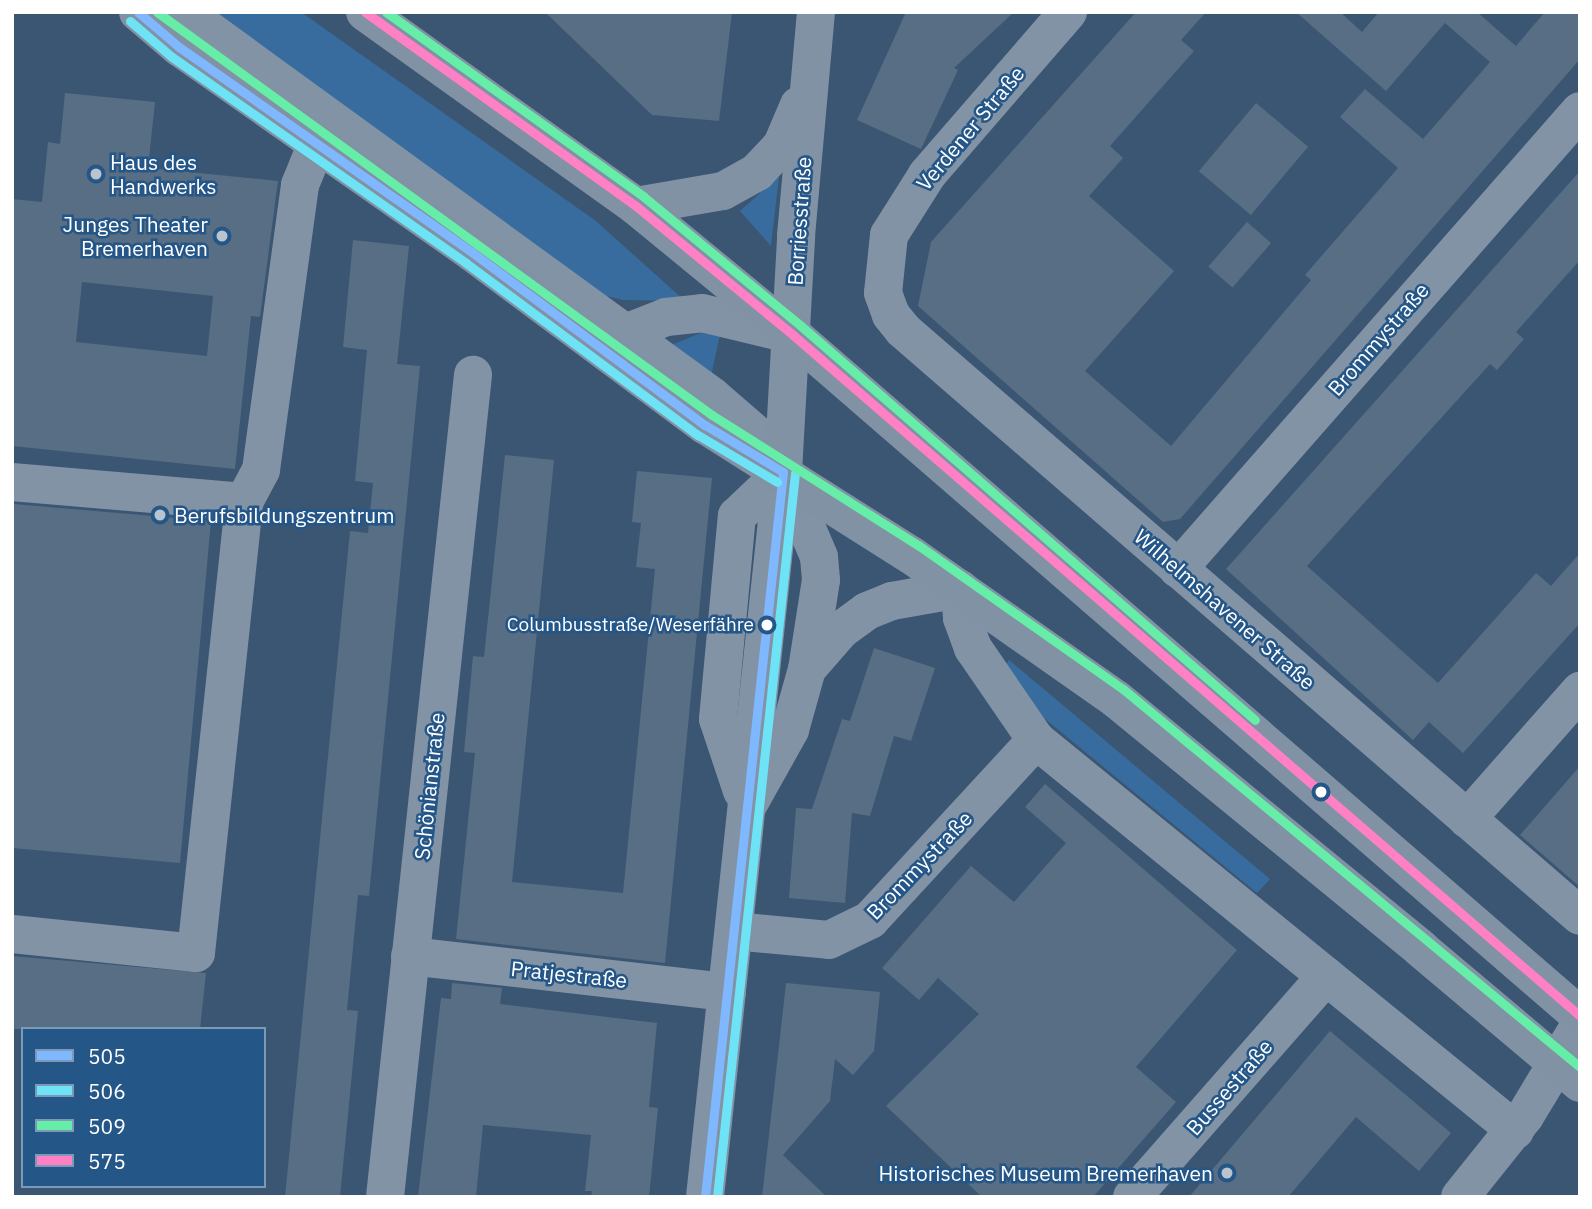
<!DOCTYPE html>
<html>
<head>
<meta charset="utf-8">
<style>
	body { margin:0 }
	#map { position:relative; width:1592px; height:1209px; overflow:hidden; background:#3b5672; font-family:"IBM Plex Sans",sans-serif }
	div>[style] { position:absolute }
	.green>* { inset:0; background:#386c9e }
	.building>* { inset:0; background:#586e84; transform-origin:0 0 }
	.minor>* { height:38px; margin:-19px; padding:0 19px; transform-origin:19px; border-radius:19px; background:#8293a6 }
	.major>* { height:38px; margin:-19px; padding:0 19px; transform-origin:19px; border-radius:19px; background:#8192a5 }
	.major-bridge>* { height:38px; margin:-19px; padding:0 19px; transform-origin:19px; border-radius:19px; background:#8192a5 }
	.bus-1>* { height:9px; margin:-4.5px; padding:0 4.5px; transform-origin:4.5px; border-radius:4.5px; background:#80b8ff }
	.bus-2>* { height:9px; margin:-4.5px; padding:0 4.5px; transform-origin:4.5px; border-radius:4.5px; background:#6de3f5 }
	.bus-3>* { height:9px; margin:-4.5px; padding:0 4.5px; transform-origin:4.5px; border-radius:4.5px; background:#66eda8 }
	.bus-4>* { height:9px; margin:-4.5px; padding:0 4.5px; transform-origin:4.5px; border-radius:4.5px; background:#ff80c5 }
	.dots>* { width:19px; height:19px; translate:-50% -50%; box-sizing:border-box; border:4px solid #245688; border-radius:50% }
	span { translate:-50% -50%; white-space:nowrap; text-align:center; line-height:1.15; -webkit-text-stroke:5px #245688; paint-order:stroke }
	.bus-label { font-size:19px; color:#fff }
	.right { translate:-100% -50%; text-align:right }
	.street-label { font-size:21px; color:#fff }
	.poi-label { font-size:21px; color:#fff }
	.left { translate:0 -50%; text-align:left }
	.frame { position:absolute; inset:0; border:14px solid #fff; pointer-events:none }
	.legend { position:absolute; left:21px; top:1027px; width:245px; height:161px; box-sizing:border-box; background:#245688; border:2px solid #7c9ab8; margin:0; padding:9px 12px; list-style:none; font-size:21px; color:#fff }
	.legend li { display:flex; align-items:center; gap:14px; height:35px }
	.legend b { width:35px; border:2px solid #7c9ab8 }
</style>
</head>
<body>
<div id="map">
	<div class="green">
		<i style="clip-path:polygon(212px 12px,301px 12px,596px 221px,685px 301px,623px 300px,599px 294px)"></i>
		<i style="clip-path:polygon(779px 176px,771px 246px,740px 211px)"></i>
		<i style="clip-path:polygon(703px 332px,720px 335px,711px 376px,669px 346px)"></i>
		<i style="clip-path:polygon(1009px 660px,1270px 879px,1257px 893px,1039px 714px,1006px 664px)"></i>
	</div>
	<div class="building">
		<i style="clip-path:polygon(545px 12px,732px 12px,719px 121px,652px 115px)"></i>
		<i style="clip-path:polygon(906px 12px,1014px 12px,954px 68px,958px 70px,921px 149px,857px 120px)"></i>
		<i style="clip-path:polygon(1136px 12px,1206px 12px,1181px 40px,1194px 51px,1110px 146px,1123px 158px,1089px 196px,1174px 271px,1085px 371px,1171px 446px,1311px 280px,1305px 275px,1398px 168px,1340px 117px,1365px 89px,1423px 139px,1490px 62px,1445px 23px,1386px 91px,1296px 12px,1340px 12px,1362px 32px,1379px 12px,1477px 12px,1516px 46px,1545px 12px,1580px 12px,1580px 59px,1180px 519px,1163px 522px,918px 306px,931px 242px)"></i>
		<i style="clip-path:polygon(evenodd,65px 93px,155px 102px,148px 168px,278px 181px,260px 317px,251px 316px,235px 469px,12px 446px,12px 199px,42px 202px,48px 142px,60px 144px,65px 93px,82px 282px,213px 296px,207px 356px,76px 342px,82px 282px)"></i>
		<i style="left:1256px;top:103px;width:68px;height:89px;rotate:40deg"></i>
		<i style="clip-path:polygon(1580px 171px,1580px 260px,1516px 332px,1524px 339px,1497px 370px,1490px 364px,1307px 566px,1438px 683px,1536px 573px,1551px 586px,1580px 553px,1580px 623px,1463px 753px,1429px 722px,1413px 740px,1226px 569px)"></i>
		<i style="left:1247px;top:222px;width:32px;height:59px;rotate:41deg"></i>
		<i style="clip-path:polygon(353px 240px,409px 246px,397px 364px,420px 366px,369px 896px,358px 895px,347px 1010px,358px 1011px,340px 1197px,285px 1197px,350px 531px,368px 533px,373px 483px,355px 481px,367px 350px,343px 347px)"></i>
		<i style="clip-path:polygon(505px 455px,554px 460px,512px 882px,623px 893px,655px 569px,636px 567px,641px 523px,632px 522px,637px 471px,712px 478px,665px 963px,456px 939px,475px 753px,464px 752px,473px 656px,484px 657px)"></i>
		<i style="clip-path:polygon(14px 504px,211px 521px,180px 863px,12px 848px)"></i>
		<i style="clip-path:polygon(874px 648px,935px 668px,911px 741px,894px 736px,870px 816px,852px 813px,845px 903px,789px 898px,796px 808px,812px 809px,842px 719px,850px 721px)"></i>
		<i style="clip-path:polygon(1580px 766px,1580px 887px,1520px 835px)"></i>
		<i style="clip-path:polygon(1045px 784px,1237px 950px,1136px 1067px,1176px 1102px,1093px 1197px,982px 1197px,886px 1106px,979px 1014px,938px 978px,919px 1000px,882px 968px,971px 866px,1014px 902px,1066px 843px,1025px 807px)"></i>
		<i style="clip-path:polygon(12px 956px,206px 973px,200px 1029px,12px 1029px)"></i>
		<i style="clip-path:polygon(452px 983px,502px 988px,500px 1004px,657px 1023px,649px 1107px,658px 1108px,649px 1197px,591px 1197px,592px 1191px,585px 1191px,591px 1135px,483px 1125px,476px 1197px,418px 1197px,441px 998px,451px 999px)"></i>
		<i style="clip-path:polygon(786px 983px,880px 992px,874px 1051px,853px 1075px,835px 1059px,830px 1101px,783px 1155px,827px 1197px,762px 1197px)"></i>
		<i style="clip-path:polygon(1330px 1031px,1451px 1133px,1419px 1171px,1356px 1117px,1288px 1197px,1189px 1197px)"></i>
	</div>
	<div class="minor">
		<i style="left:184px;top:12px;width:653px;rotate:36.03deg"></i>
		<i style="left:712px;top:396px;width:60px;rotate:40.9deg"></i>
		<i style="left:757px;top:435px;width:45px;rotate:54.9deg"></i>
		<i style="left:783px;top:472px;width:92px;rotate:67deg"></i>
		<i style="left:819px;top:557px;width:23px;rotate:85deg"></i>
		<i style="left:821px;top:580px;width:90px;rotate:98.9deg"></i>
		<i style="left:807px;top:669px;width:63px;rotate:105.6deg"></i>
		<i style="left:790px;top:730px;width:88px;rotate:119.2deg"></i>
		<i style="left:1068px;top:12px;width:216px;rotate:130.9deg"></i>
		<i style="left:927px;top:175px;width:71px;rotate:122.3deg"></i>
		<i style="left:889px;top:235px;width:58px;rotate:95.9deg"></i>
		<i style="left:883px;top:293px;width:23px;rotate:70deg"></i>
		<i style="left:891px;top:315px;width:19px;rotate:51deg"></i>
		<i style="left:903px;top:330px;width:895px;rotate:40.88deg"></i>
		<i style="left:623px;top:334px;width:46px;rotate:-21.6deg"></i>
		<i style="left:666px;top:317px;width:36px;rotate:-6deg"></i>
		<i style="left:702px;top:313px;width:94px;rotate:13.6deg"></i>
		<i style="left:12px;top:482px;width:233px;rotate:4.9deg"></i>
		<i style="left:1178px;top:569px;width:609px;rotate:-48.73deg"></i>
		<i style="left:807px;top:669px;width:52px;rotate:-48.9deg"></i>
		<i style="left:841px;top:630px;width:32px;rotate:-36deg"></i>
		<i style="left:867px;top:611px;width:27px;rotate:-22deg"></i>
		<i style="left:892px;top:601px;width:69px;rotate:-10deg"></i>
		<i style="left:960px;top:589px;width:29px;rotate:86deg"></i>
		<i style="left:962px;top:618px;width:32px;rotate:70deg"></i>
		<i style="left:973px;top:648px;width:112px;rotate:55.6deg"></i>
		<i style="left:1036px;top:740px;width:618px;rotate:39.15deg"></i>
		<i style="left:742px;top:791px;width:76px;rotate:-108.4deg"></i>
		<i style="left:718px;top:719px;width:204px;rotate:-84.7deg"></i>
		<i style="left:737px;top:516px;width:64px;rotate:-43.7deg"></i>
		<i style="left:1467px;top:819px;width:171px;rotate:-48.6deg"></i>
		<i style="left:734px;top:931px;width:95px;rotate:5.4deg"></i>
		<i style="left:829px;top:940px;width:46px;rotate:-26deg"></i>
		<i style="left:870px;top:920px;width:245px;rotate:-47.3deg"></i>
		<i style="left:12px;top:934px;width:185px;rotate:5.9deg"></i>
		<i style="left:196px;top:953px;width:454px;rotate:-83.9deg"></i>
		<i style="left:244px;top:502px;width:36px;rotate:-62deg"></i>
		<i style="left:261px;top:470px;width:288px;rotate:-82.2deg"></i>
		<i style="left:300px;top:185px;width:45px;rotate:-68deg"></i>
		<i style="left:410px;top:956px;width:319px;rotate:6.5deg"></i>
		<i style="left:385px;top:1197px;width:827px;rotate:-83.89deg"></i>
		<i style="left:705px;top:1197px;width:727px;rotate:-83.92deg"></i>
		<i style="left:1132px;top:1197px;width:294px;rotate:-48.7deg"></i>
		<i style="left:1460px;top:1197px;width:104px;rotate:-51.3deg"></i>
		<i style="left:1525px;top:1116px;width:106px;rotate:-58.9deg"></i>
	</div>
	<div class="major">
		<i style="left:138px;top:12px;width:54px;rotate:40.5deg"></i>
		<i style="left:179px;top:47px;width:359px;rotate:35deg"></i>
		<i style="left:473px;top:253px;width:289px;rotate:36.6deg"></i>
		<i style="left:705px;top:425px;width:244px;rotate:32.3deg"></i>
		<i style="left:911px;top:555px;width:251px;rotate:35.1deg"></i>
		<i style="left:1116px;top:699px;width:394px;rotate:39.3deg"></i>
		<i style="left:365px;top:12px;width:333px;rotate:35.6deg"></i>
		<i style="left:636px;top:206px;width:203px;rotate:39.4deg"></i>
		<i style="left:793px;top:335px;width:1041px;rotate:40.87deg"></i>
		<i style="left:636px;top:206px;width:88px;rotate:-9.8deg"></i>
		<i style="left:723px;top:191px;width:39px;rotate:-29deg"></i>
		<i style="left:757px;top:172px;width:37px;rotate:-47deg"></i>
		<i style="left:782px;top:145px;width:43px;rotate:-67deg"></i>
		<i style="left:783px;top:472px;width:236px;rotate:-86.8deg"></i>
		<i style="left:796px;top:236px;width:225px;rotate:-84.9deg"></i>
	</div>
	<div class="major-bridge">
		<i style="left:1421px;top:949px;width:208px;rotate:40.1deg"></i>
	</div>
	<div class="bus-1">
		<i style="left:138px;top:12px;width:54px;rotate:40.5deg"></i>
		<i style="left:179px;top:47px;width:359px;rotate:35deg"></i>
		<i style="left:473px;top:253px;width:289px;rotate:36.6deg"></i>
		<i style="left:705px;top:425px;width:91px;rotate:31.1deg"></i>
		<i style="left:705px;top:1197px;width:729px;rotate:-83.86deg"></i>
	</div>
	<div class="bus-2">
		<i style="left:130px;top:21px;width:55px;rotate:40.6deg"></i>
		<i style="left:172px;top:57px;width:359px;rotate:35deg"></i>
		<i style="left:466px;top:263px;width:289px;rotate:36.6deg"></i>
		<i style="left:698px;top:435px;width:92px;rotate:30.7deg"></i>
		<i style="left:717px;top:1197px;width:728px;rotate:-83.85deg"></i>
	</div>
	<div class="bus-3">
		<i style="left:157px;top:12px;width:686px;rotate:35.98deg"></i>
		<i style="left:712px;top:415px;width:244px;rotate:32.3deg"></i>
		<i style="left:918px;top:545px;width:251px;rotate:35.1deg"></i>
		<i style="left:1123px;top:689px;width:593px;rotate:39.6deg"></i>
		<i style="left:386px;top:12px;width:317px;rotate:35.6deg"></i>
		<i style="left:644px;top:197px;width:203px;rotate:39.4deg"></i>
		<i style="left:801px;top:326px;width:601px;rotate:40.95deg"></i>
	</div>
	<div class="bus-4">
		<i style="left:365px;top:12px;width:333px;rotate:35.6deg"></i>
		<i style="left:636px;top:206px;width:203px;rotate:39.4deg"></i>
		<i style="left:793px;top:335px;width:1041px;rotate:40.87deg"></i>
	</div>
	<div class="dots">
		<i style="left:96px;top:174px;background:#bac4ce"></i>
		<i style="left:222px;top:236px;background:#bac4ce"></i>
		<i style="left:160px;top:515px;background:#bac4ce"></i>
		<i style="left:767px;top:625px;background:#fff"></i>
		<i style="left:1321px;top:792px;background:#fff"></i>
		<i style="left:1227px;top:1173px;background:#bac4ce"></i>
	</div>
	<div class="bus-label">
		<span class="right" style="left:754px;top:625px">Columbusstraße/Weserfähre</span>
	</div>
	<div class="street-label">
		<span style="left:970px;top:128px;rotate:-50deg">Verdener Straße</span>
		<span style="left:799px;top:221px;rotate:-86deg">Borriesstraße</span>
		<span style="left:1378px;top:339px;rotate:-49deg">Brommystraße</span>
		<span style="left:1225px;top:609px;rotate:41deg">Wilhelmshavener Straße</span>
		<span style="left:429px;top:786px;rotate:-84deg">Schönianstraße</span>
		<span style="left:919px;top:865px;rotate:-46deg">Brommystraße</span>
		<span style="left:569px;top:974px;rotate:6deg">Pratjestraße</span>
		<span style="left:1229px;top:1087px;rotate:-49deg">Bussestraße</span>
	</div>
	<div class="poi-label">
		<span class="left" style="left:110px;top:174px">Haus des<br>Handwerks</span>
		<span class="right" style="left:208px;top:236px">Junges Theater<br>Bremerhaven</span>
		<span class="left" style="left:174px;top:515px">Berufsbildungszentrum</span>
		<span class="right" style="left:1213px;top:1173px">Historisches Museum Bremerhaven</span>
	</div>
	<div class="frame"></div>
	<ul class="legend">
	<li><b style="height:9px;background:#80b8ff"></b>505</li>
	<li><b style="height:9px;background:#6de3f5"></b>506</li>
	<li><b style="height:9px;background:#66eda8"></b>509</li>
	<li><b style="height:9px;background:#ff80c5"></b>575</li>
	</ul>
</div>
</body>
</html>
